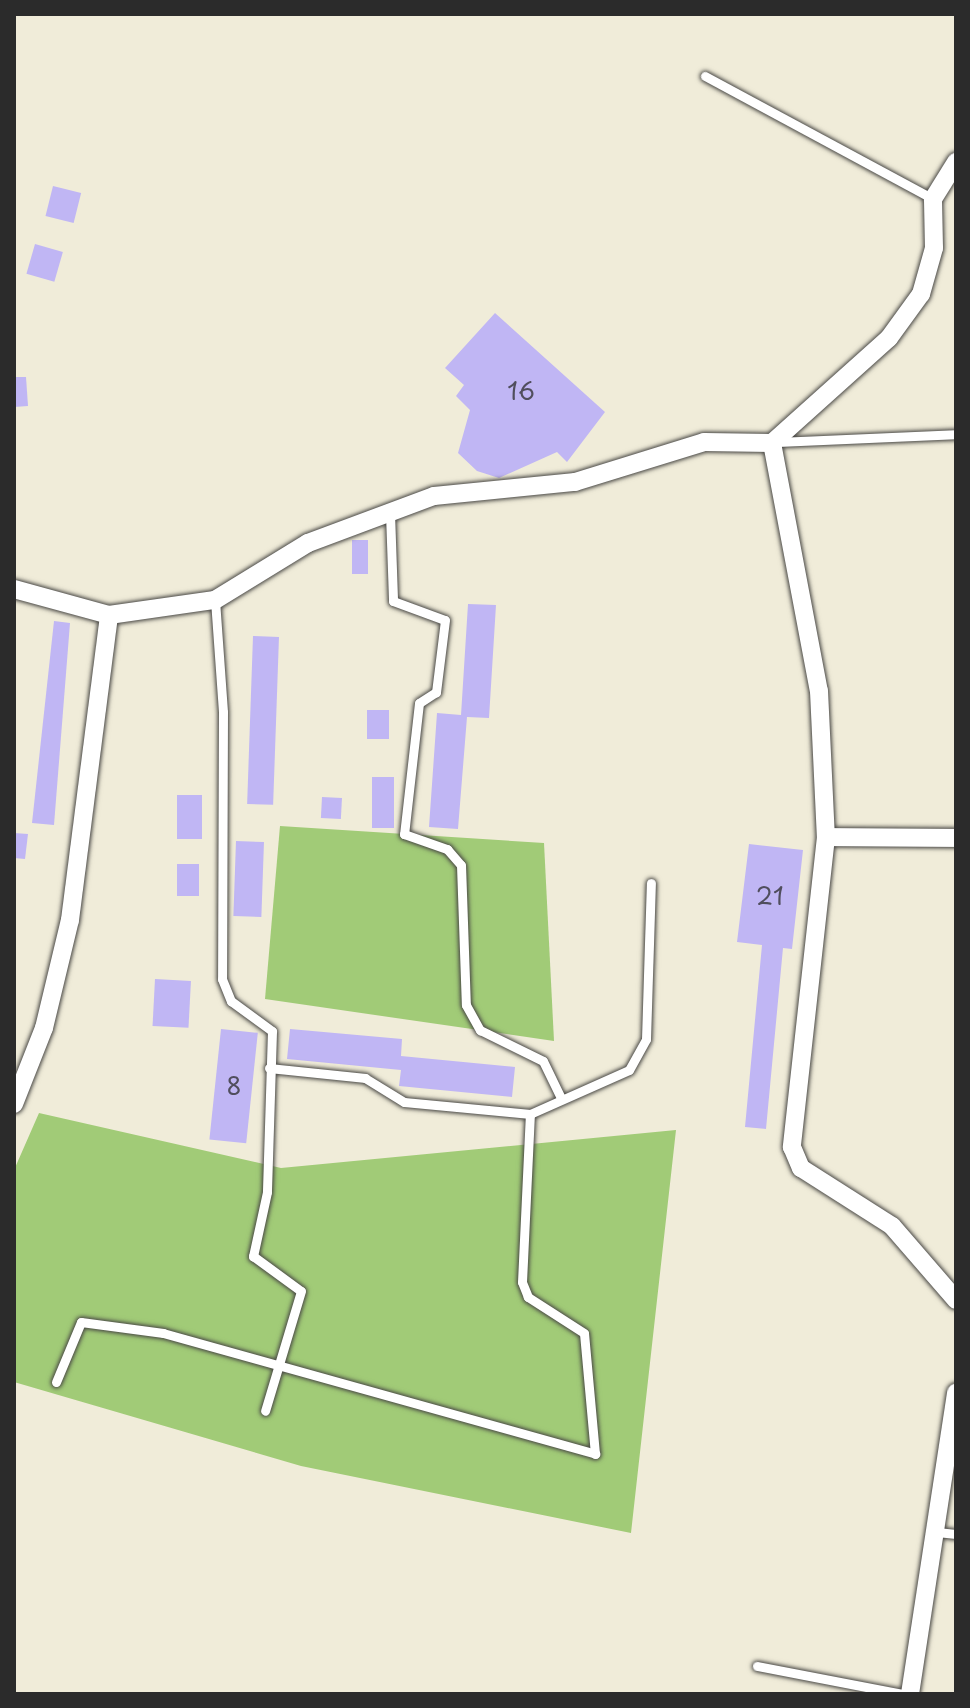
<!DOCTYPE html>
<html>
<head>
<meta charset="utf-8">
<style>
	body { margin:0 }
	#map { position:relative; width:970px; height:1708px; overflow:hidden; background:#f0ecd9; font-family:"Playpen Sans",sans-serif }
	div>[style] { position:absolute }
	.green>* { inset:0; background:#a1cb77 }
	.building>* { inset:0; background:#c0b6f4; transform-origin:0 0 }
	.roads { filter:drop-shadow(0 0 2px #494845) drop-shadow(0 0 2px #494845) }
	.service>* { height:9px; margin:-4.5px; padding:0 4.5px; transform-origin:4.5px; border-radius:4.5px; background:#fff }
	.minor>* { height:18px; margin:-9px; padding:0 9px; transform-origin:9px; border-radius:9px; background:#fff }
	span { translate:-50% -50%; white-space:nowrap; text-align:center; line-height:1.15; -webkit-text-stroke:6px #f6f6f2; paint-order:stroke }
	.number-label { font-size:24px; color:#504e5d }
	.number-label span { -webkit-text-stroke-width:0 }
	.frame { position:absolute; inset:0; border:16px solid #2b2b2b; pointer-events:none }
</style>
</head>
<body>
<div id="map">
	<div class="green">
		<i style="clip-path:polygon(280px 826px,544px 843px,554px 1041px,265px 999px)"></i>
		<i style="clip-path:polygon(39px 1113px,281px 1168px,676px 1130px,631px 1533px,301px 1466px,14px 1382px,14px 1170px)"></i>
	</div>
	<div class="building">
		<i style="left:53px;top:186px;width:29px;height:31px;rotate:14deg"></i>
		<i style="left:35px;top:244px;width:29px;height:31px;rotate:16deg"></i>
		<i style="clip-path:polygon(495px 313px,605px 412px,567px 462px,557px 452px,499px 478px,477px 471px,458px 453px,470px 410px,456px 396px,464px 385px,445px 368px)"></i>
		<i style="clip-path:polygon(14px 377px,26px 377px,28px 406px,14px 407px)"></i>
		<i style="left:352px;top:540px;width:16px;height:34px"></i>
		<i style="clip-path:polygon(468px 604px,496px 605px,489px 718px,467px 717px,458px 829px,429px 827px,437px 713px,461px 715px)"></i>
		<i style="clip-path:polygon(54px 621px,70px 623px,54px 825px,32px 823px)"></i>
		<i style="left:253px;top:636px;width:26px;height:168px;rotate:2deg"></i>
		<i style="left:367px;top:710px;width:22px;height:29px"></i>
		<i style="left:372px;top:777px;width:22px;height:51px"></i>
		<i style="left:177px;top:795px;width:25px;height:44px"></i>
		<i style="left:322px;top:797px;width:20px;height:21px;rotate:3deg"></i>
		<i style="clip-path:polygon(14px 833px,28px 834px,25px 859px,14px 858px)"></i>
		<i style="left:236px;top:841px;width:28px;height:75px;rotate:2deg"></i>
		<i style="clip-path:polygon(749px 844px,803px 850px,792px 949px,783px 948px,766px 1129px,745px 1127px,762px 945px,737px 942px)"></i>
		<i style="left:177px;top:864px;width:22px;height:32px"></i>
		<i style="left:155px;top:979px;width:36px;height:47px;rotate:3deg"></i>
		<i style="left:221px;top:1029px;width:37px;height:111px;rotate:6deg"></i>
		<i style="clip-path:polygon(290px 1029px,402px 1039px,401px 1056px,515px 1067px,512px 1097px,399px 1086px,401px 1070px,287px 1059px)"></i>
	</div>
	<div class="roads">
		<div class="service">
			<i style="left:705px;top:76px;width:259px;rotate:28.3deg"></i>
			<i style="left:776px;top:442px;width:180px;rotate:-2.5deg"></i>
			<i style="left:390px;top:513px;width:88px;rotate:88deg"></i>
			<i style="left:393px;top:601px;width:55px;rotate:20.1deg"></i>
			<i style="left:445px;top:620px;width:73px;rotate:97.1deg"></i>
			<i style="left:436px;top:692px;width:20px;rotate:147deg"></i>
			<i style="left:419px;top:703px;width:132px;rotate:96.5deg"></i>
			<i style="left:404px;top:834px;width:46px;rotate:19.2deg"></i>
			<i style="left:447px;top:849px;width:21px;rotate:49deg"></i>
			<i style="left:461px;top:865px;width:140px;rotate:88deg"></i>
			<i style="left:466px;top:1005px;width:29px;rotate:61deg"></i>
			<i style="left:480px;top:1030px;width:70px;rotate:26.2deg"></i>
			<i style="left:543px;top:1061px;width:41px;rotate:64.1deg"></i>
			<i style="left:215px;top:600px;width:112px;rotate:85.9deg"></i>
			<i style="left:223px;top:712px;width:267px;rotate:90.2deg"></i>
			<i style="left:222px;top:979px;width:24px;rotate:68deg"></i>
			<i style="left:231px;top:1001px;width:51px;rotate:36.2deg"></i>
			<i style="left:272px;top:1031px;width:161px;rotate:91.8deg"></i>
			<i style="left:267px;top:1192px;width:66px;rotate:102.3deg"></i>
			<i style="left:253px;top:1256px;width:59px;rotate:36.1deg"></i>
			<i style="left:301px;top:1291px;width:125px;rotate:106.7deg"></i>
			<i style="left:269px;top:1068px;width:97px;rotate:5.9deg"></i>
			<i style="left:365px;top:1078px;width:46px;rotate:31.6deg"></i>
			<i style="left:404px;top:1102px;width:127px;rotate:5.4deg"></i>
			<i style="left:56px;top:1382px;width:65px;rotate:-67.4deg"></i>
			<i style="left:81px;top:1322px;width:83px;rotate:7.6deg"></i>
			<i style="left:163px;top:1333px;width:449px;rotate:15.6deg"></i>
			<i style="left:595px;top:1454px;width:121px;rotate:-95.2deg"></i>
			<i style="left:584px;top:1333px;width:67px;rotate:-147.3deg"></i>
			<i style="left:528px;top:1297px;width:16px;rotate:-112deg"></i>
			<i style="left:522px;top:1282px;width:168px;rotate:-87.3deg"></i>
			<i style="left:530px;top:1114px;width:108px;rotate:-24deg"></i>
			<i style="left:629px;top:1070px;width:35px;rotate:-61deg"></i>
			<i style="left:646px;top:1039px;width:156px;rotate:-88.2deg"></i>
			<i style="left:937px;top:1532px;width:19px;rotate:6deg"></i>
			<i style="left:757px;top:1666px;width:149px;rotate:10.9deg"></i>
		</div>
		<div class="minor">
			<i style="left:772px;top:443px;width:252px;rotate:79.3deg"></i>
			<i style="left:819px;top:691px;width:146px;rotate:87.3deg"></i>
			<i style="left:826px;top:837px;width:312px;rotate:96.3deg"></i>
			<i style="left:792px;top:1147px;width:23px;rotate:67deg"></i>
			<i style="left:801px;top:1168px;width:108px;rotate:32.5deg"></i>
			<i style="left:892px;top:1226px;width:98px;rotate:49.1deg"></i>
			<i style="left:14px;top:589px;width:98px;rotate:15.3deg"></i>
			<i style="left:109px;top:615px;width:107px;rotate:-8.1deg"></i>
			<i style="left:215px;top:600px;width:109px;rotate:-31.5deg"></i>
			<i style="left:308px;top:543px;width:134px;rotate:-20.5deg"></i>
			<i style="left:434px;top:496px;width:142px;rotate:-5.7deg"></i>
			<i style="left:575px;top:482px;width:135px;rotate:-17.2deg"></i>
			<i style="left:704px;top:442px;width:68px;rotate:0.8deg"></i>
			<i style="left:772px;top:443px;width:157px;rotate:-41.9deg"></i>
			<i style="left:889px;top:338px;width:54px;rotate:-54deg"></i>
			<i style="left:921px;top:294px;width:48px;rotate:-74.2deg"></i>
			<i style="left:934px;top:248px;width:49px;rotate:-91.2deg"></i>
			<i style="left:933px;top:199px;width:44px;rotate:-58.1deg"></i>
			<i style="left:826px;top:837px;width:130px;rotate:0.4deg"></i>
			<i style="left:14px;top:1104px;width:82px;rotate:-68.5deg"></i>
			<i style="left:44px;top:1028px;width:111px;rotate:-76.5deg"></i>
			<i style="left:70px;top:920px;width:307px;rotate:-82.7deg"></i>
			<i style="left:910px;top:1694px;width:305px;rotate:-81.3deg"></i>
		</div>
	</div>
	<div class="number-label">
		<span style="left:521px;top:391px">16</span>
		<span style="left:770px;top:896px">21</span>
		<span style="left:234px;top:1086px">8</span>
	</div>
	<div class="frame"></div>
</div>
</body>
</html>
